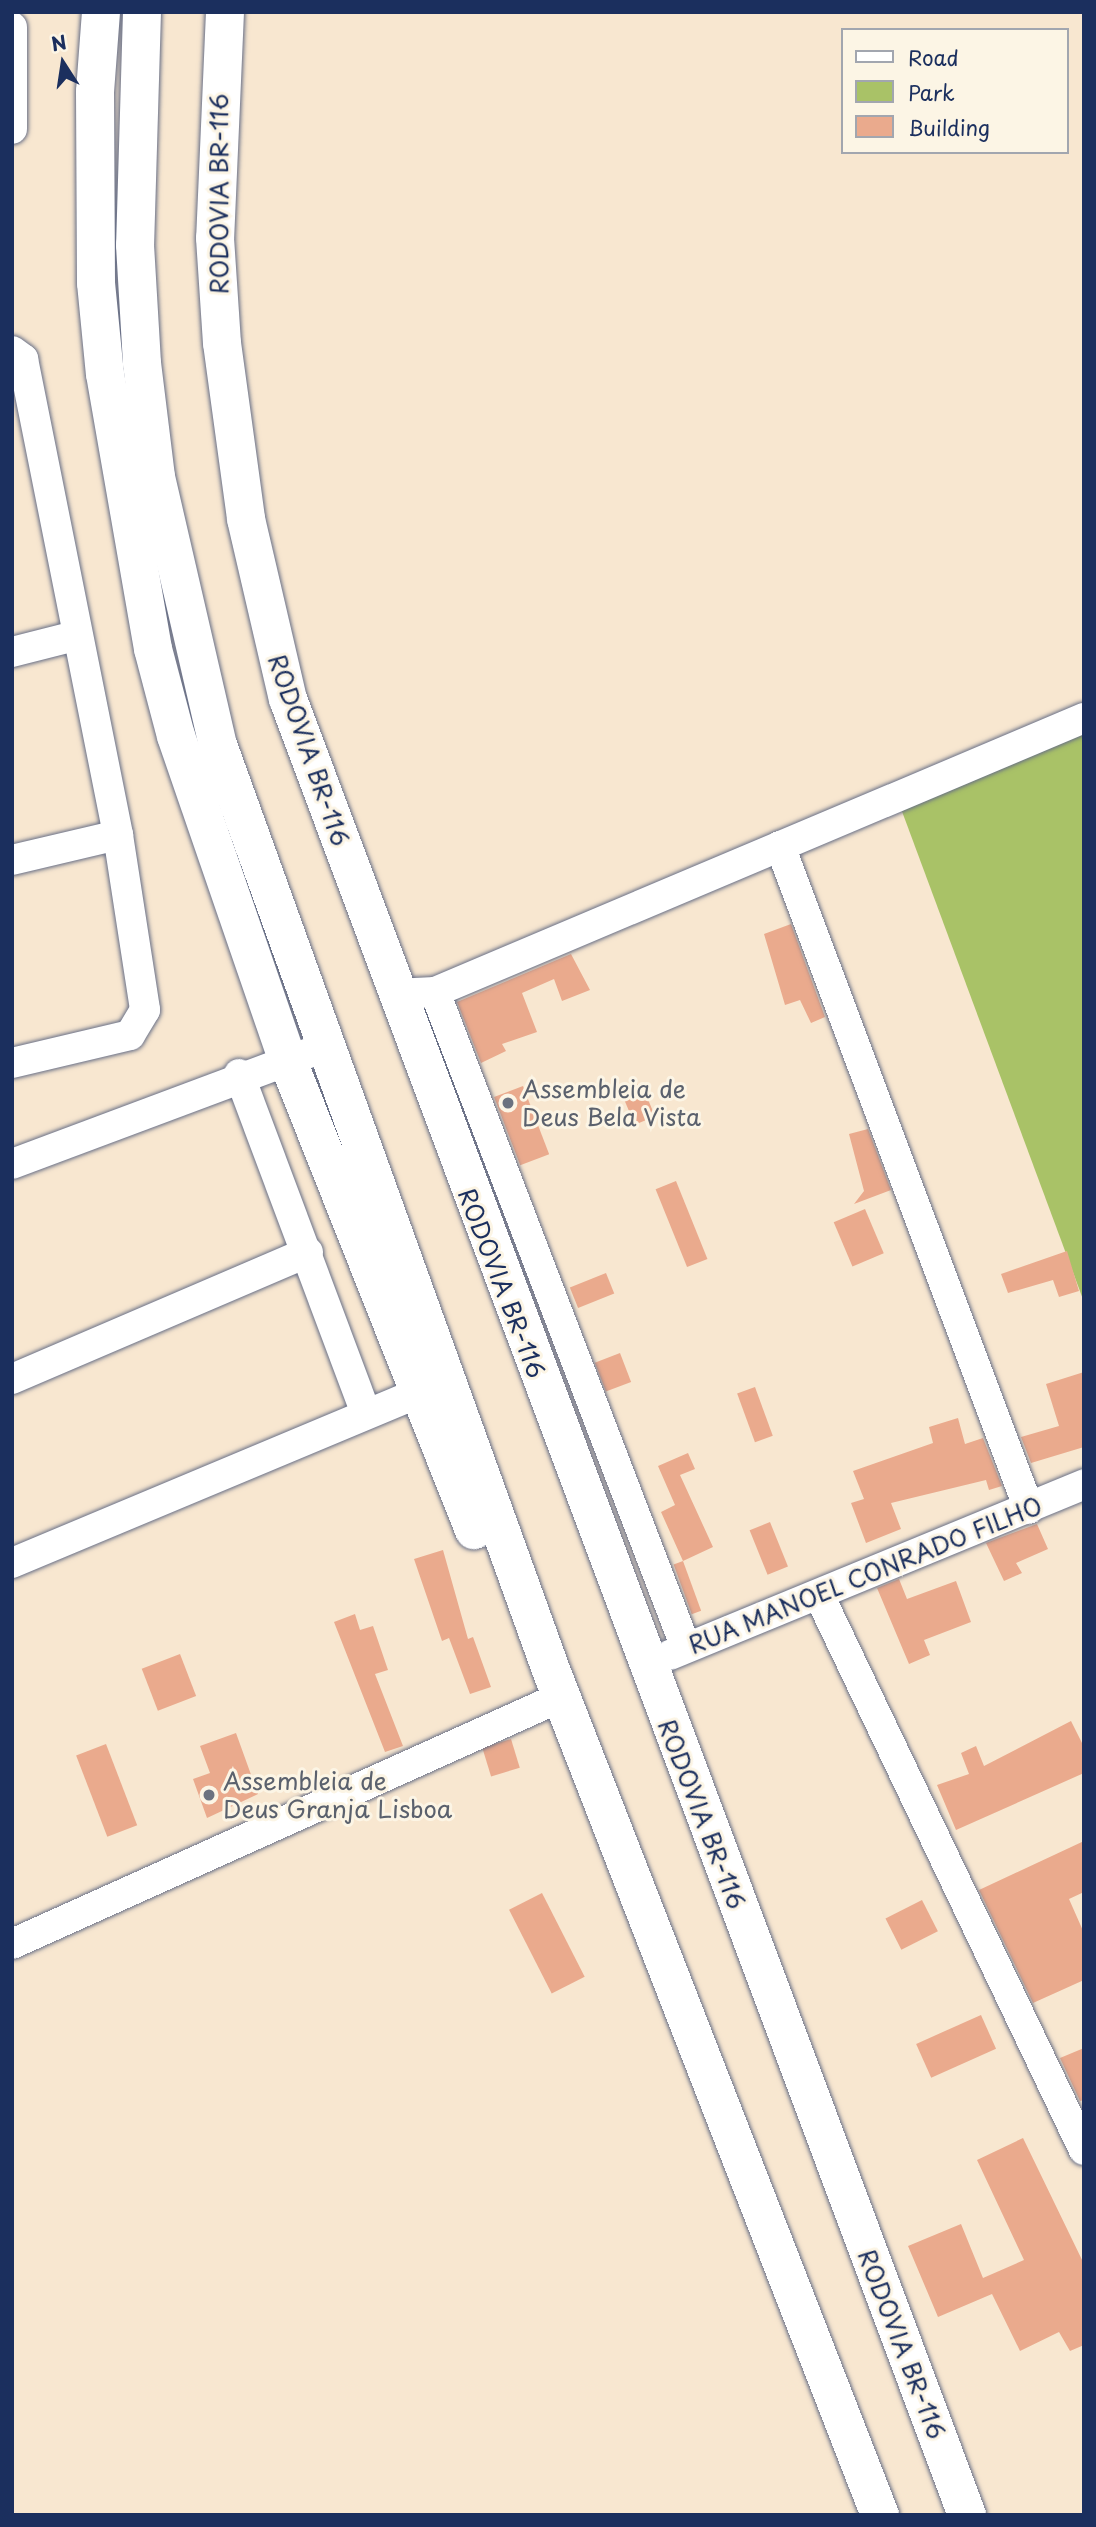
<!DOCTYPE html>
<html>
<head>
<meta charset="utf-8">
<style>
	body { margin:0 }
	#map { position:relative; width:1096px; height:2527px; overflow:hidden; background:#f8e7d0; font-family:"Playpen Sans",sans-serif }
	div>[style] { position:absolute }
	.green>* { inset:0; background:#a9c267 }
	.building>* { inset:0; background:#eaaa8d; transform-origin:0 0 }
	.roads { filter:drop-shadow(0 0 2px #686f86) drop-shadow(0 0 2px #686f86) }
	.minor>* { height:30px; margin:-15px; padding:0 15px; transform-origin:15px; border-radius:15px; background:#fff }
	.highway>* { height:38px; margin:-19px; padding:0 19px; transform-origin:19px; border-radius:19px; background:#fff }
	.dots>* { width:19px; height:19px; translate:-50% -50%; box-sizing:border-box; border:4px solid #fcf5e5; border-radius:50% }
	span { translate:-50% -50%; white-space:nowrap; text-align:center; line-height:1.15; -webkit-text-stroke:6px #fcf5e5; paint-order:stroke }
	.street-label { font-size:24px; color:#1b2f5e }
	.worship-label { font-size:24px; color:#5b616d }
	.left { translate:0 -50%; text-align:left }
	.frame { position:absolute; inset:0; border:14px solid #1b2f5e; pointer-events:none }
	.legend { position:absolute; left:841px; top:28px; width:228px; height:126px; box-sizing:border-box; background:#fcf5e5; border:2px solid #a2a6af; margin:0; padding:9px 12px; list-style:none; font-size:21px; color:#1b2f5e }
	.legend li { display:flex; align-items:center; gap:14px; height:35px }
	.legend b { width:35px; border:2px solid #a2a6af }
	.north { position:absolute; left:28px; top:28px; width:70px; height:70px; -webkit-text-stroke:5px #fcf5e5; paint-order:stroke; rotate:348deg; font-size:19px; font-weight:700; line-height:28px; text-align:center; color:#1b2f5e }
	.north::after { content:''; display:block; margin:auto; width:24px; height:32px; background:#1b2f5e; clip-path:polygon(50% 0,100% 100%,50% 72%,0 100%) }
</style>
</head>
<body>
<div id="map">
	<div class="green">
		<i style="clip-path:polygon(1084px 729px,1084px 1302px,900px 806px)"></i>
	</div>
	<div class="building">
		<i style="clip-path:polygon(791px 924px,825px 1017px,811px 1023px,800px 1000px,785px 1005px,764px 934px)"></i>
		<i style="clip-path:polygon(571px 954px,590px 990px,562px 1001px,554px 979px,522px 993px,537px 1032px,502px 1044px,506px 1051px,481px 1063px,457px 1002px)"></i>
		<i style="left:641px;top:1083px;width:36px;height:22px;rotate:67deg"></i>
		<i style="left:523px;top:1086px;width:73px;height:31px;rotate:69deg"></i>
		<i style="clip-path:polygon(868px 1129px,891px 1190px,854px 1204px,864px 1191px,849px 1134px)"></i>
		<i style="left:676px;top:1181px;width:84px;height:22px;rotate:68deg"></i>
		<i style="left:865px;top:1209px;width:48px;height:34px;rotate:67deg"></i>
		<i style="clip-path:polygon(1067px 1251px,1079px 1291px,1059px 1297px,1053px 1280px,1008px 1293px,1001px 1274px)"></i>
		<i style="left:606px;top:1273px;width:22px;height:39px;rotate:68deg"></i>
		<i style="left:620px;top:1353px;width:31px;height:27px;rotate:69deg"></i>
		<i style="clip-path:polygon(1084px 1372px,1084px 1447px,1031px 1463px,1021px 1437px,1059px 1426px,1046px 1384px)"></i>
		<i style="left:755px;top:1387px;width:52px;height:19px;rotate:70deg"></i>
		<i style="clip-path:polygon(958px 1418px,965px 1444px,983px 1438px,1002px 1486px,989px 1490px,986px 1480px,891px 1503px,901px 1529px,866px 1543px,851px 1503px,864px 1499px,853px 1471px,933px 1443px,929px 1427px)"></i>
		<i style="clip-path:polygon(688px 1453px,695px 1469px,680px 1475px,713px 1547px,683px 1561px,661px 1512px,675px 1505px,658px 1466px)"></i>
		<i style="left:770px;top:1522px;width:48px;height:22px;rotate:68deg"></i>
		<i style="clip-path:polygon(1037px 1524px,1048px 1549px,1016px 1563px,1022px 1573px,1004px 1581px,986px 1543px)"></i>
		<i style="clip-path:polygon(443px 1550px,468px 1639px,473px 1637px,491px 1687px,470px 1694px,449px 1638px,442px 1641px,414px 1559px)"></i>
		<i style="left:683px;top:1561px;width:53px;height:10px;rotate:70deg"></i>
		<i style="clip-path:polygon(899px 1579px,907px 1599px,956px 1581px,971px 1622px,924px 1640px,930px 1655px,909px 1664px,877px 1588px)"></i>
		<i style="clip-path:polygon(355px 1614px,360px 1630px,373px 1626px,388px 1670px,375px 1674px,403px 1746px,385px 1752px,334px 1622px)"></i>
		<i style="left:180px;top:1654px;width:45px;height:41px;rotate:69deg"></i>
		<i style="clip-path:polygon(1071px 1721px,1084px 1747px,1084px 1773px,956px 1830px,937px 1785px,969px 1774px,961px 1753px,976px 1746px,984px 1766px)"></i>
		<i style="clip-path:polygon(236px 1733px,258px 1794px,207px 1818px,193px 1779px,210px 1773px,200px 1746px)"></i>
		<i style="left:511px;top:1739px;width:30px;height:30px;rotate:73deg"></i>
		<i style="left:106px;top:1744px;width:87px;height:32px;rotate:69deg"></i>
		<i style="clip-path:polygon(1084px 1841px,1084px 1892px,1069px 1899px,1084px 1933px,1084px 1980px,1033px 2003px,979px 1890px)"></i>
		<i style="left:542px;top:1893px;width:94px;height:37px;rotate:63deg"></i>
		<i style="left:922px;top:1900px;width:35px;height:41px;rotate:63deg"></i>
		<i style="left:981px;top:2015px;width:37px;height:71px;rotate:66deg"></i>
		<i style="clip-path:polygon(1084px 2048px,1084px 2100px,1080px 2101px,1060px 2058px)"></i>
		<i style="clip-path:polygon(1023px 2138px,1084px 2264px,1084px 2345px,1070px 2351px,1059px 2332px,1020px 2351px,992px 2294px,938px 2317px,908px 2246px,961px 2224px,983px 2278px,1024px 2260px,977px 2160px)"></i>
	</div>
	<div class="roads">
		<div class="minor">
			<i style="left:12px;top:27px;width:102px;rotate:90deg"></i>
			<i style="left:12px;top:351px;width:14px;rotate:36deg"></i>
			<i style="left:23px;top:359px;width:485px;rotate:78.7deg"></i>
			<i style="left:118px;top:835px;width:177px;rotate:81.2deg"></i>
			<i style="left:145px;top:1010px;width:29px;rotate:121deg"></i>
			<i style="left:130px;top:1035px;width:121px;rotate:166.7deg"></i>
			<i style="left:12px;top:652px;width:65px;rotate:-14.3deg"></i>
			<i style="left:780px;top:846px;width:708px;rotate:69.42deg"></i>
			<i style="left:12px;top:860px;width:109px;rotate:-13.3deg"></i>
			<i style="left:435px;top:992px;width:702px;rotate:69.06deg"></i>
			<i style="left:395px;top:994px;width:40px;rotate:-2.9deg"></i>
			<i style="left:435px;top:992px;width:704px;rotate:-22.89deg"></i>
			<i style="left:239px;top:1074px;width:360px;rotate:69.5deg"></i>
			<i style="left:12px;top:1164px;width:334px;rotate:-20.5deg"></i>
			<i style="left:12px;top:1379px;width:322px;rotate:-23.2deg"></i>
			<i style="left:12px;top:1563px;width:440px;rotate:-22.7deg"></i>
			<i style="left:819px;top:1595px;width:615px;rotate:64.48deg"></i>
			<i style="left:670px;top:1655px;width:448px;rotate:-22.4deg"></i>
			<i style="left:12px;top:1944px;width:604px;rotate:-24.23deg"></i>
		</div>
		<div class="highway">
			<i style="left:101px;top:12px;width:80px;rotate:94.3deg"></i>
			<i style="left:95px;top:92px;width:191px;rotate:89.7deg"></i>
			<i style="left:96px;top:283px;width:91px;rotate:84.4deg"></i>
			<i style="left:105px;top:374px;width:279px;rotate:80.1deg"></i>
			<i style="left:153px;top:649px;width:90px;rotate:75.2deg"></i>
			<i style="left:176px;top:736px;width:342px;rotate:71deg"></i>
			<i style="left:287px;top:1059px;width:507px;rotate:68.35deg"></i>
			<i style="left:142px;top:12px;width:233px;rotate:91.7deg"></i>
			<i style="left:135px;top:245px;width:118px;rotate:86.6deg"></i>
			<i style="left:142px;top:363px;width:115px;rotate:83deg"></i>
			<i style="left:156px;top:477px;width:275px;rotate:77deg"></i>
			<i style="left:218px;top:745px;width:983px;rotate:70.2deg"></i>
			<i style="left:551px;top:1670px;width:907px;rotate:68.73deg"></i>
			<i style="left:225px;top:12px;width:226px;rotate:92.5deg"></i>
			<i style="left:215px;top:238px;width:105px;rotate:86.2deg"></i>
			<i style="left:222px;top:343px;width:178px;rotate:82.2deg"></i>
			<i style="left:246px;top:519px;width:185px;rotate:76.9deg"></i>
			<i style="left:288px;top:699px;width:1939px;rotate:69.5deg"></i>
		</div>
	</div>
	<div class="dots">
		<i style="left:508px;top:1103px;background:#6b7280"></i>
		<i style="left:209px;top:1795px;background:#6b7280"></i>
	</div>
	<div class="street-label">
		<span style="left:219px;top:194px;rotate:-90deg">RODOVIA BR-116</span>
		<span style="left:309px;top:750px;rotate:71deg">RODOVIA BR-116</span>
		<span style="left:502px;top:1283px;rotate:69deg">RODOVIA BR-116</span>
		<span style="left:865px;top:1575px;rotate:-22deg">RUA MANOEL CONRADO FILHO</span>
		<span style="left:702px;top:1814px;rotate:69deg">RODOVIA BR-116</span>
		<span style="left:902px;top:2344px;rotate:69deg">RODOVIA BR-116</span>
	</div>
	<div class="worship-label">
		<span class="left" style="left:522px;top:1103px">Assembleia de<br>Deus Bela Vista</span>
		<span class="left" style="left:223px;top:1795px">Assembleia de<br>Deus Granja Lisboa</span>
	</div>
	<div class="frame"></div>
	<ul class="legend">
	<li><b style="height:9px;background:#fff"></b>Road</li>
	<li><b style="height:19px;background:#a9c267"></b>Park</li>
	<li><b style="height:19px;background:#eaaa8d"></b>Building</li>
	</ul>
	<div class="north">N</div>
</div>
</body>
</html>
